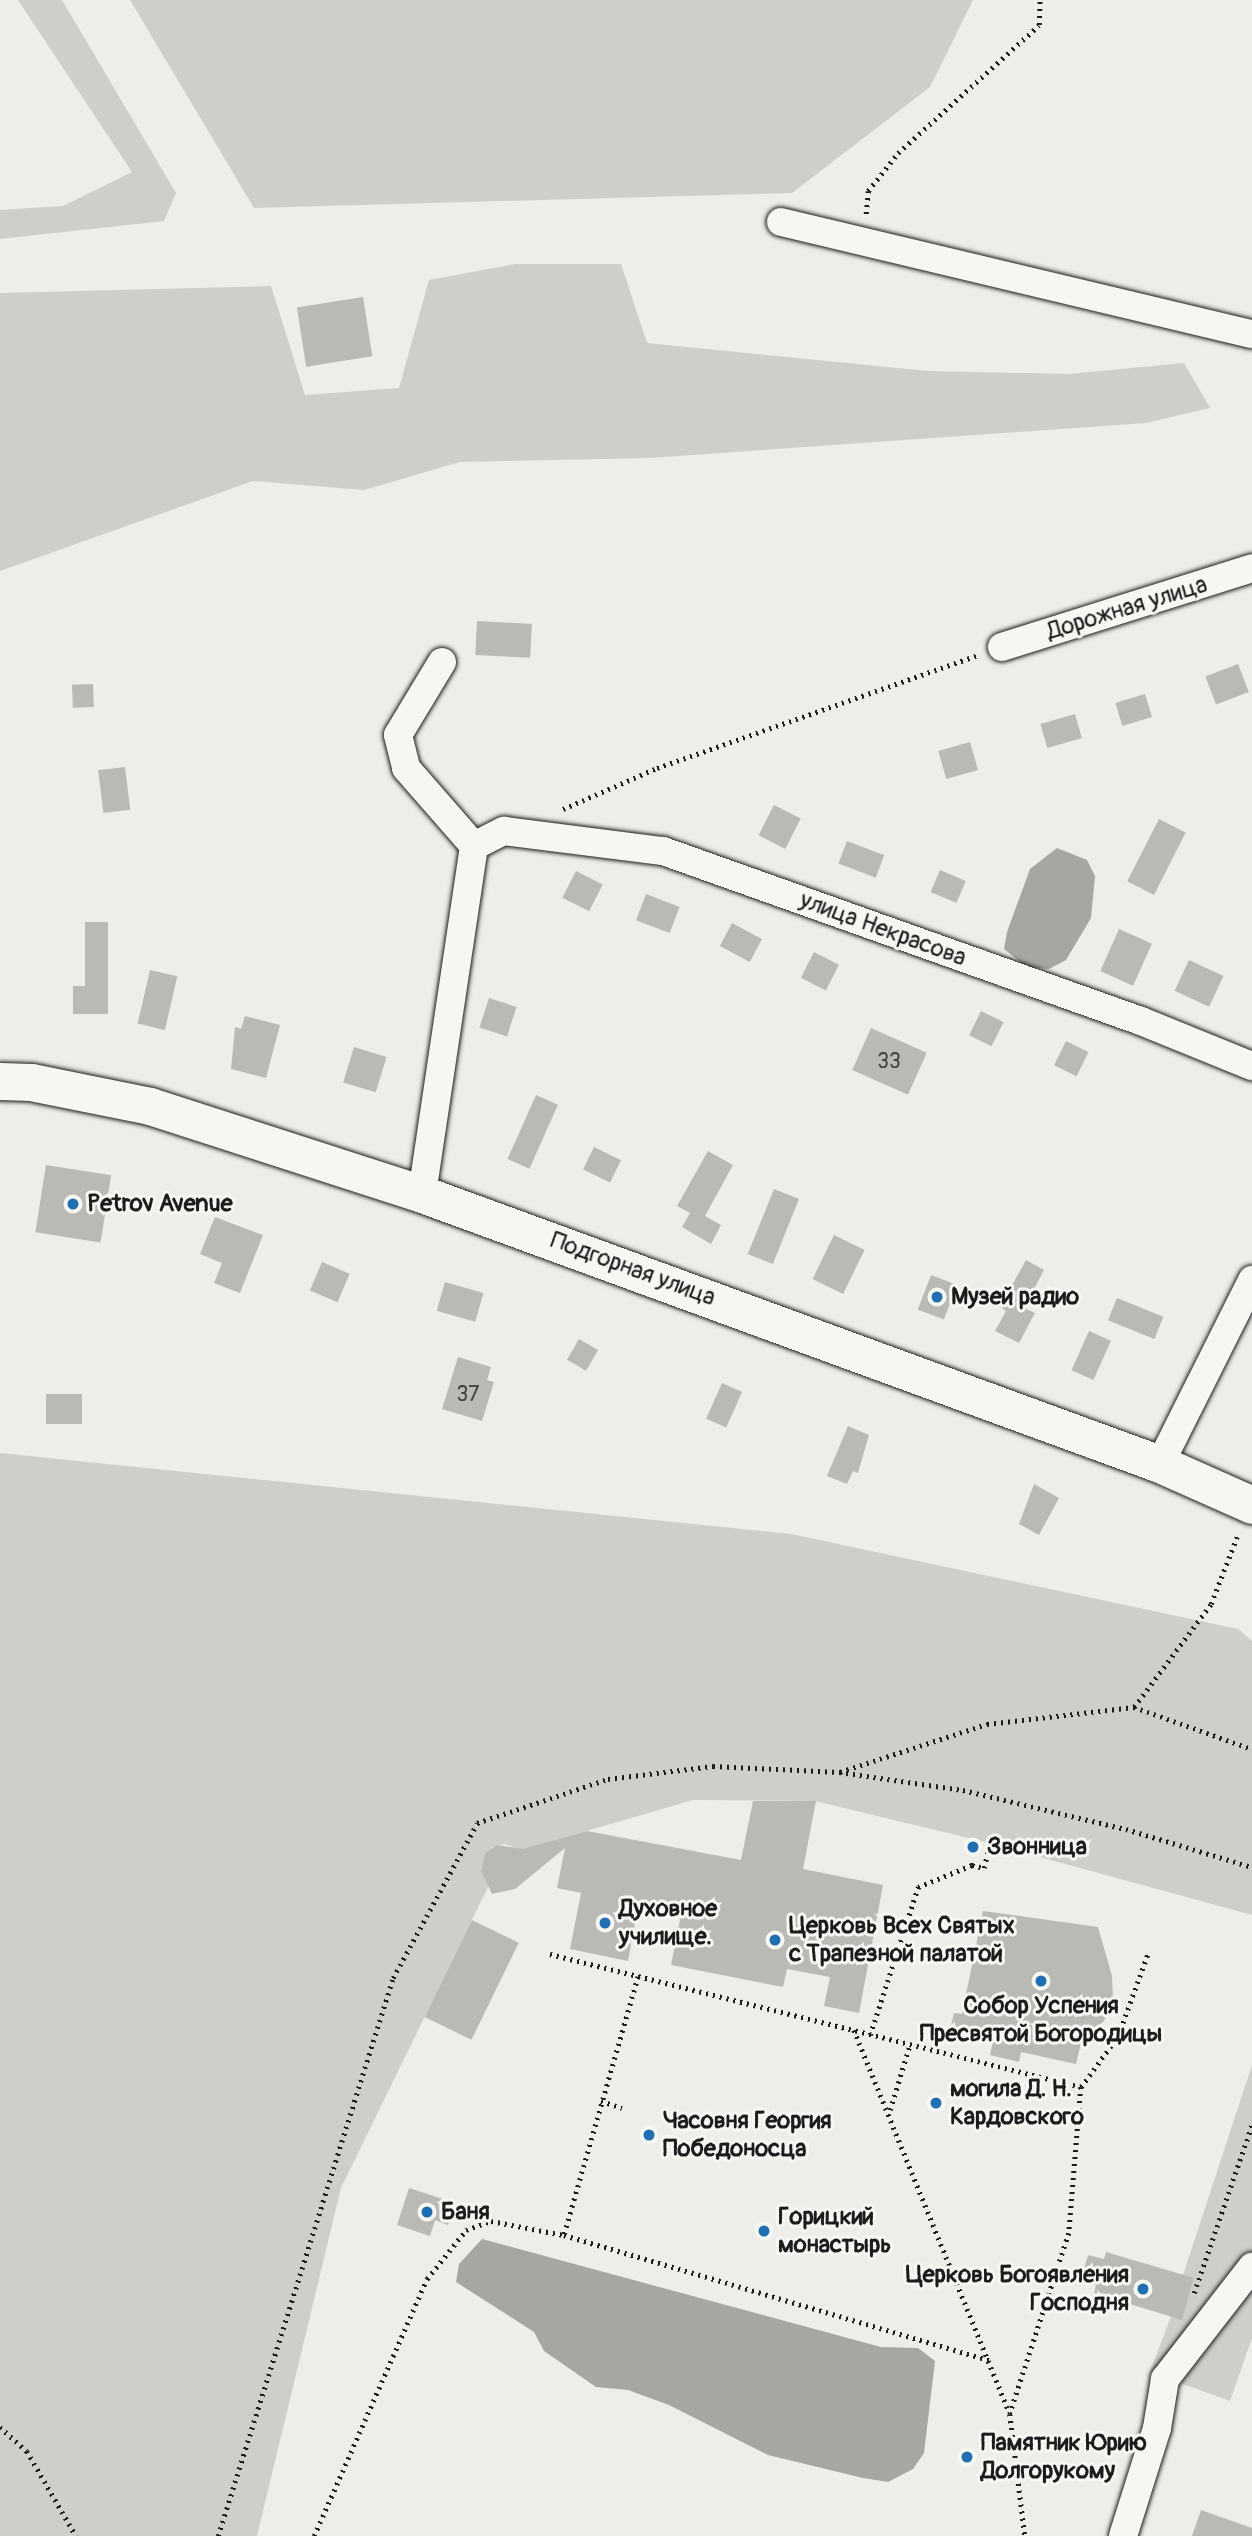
<!DOCTYPE html>
<html>
<head>
<meta charset="utf-8">
<style>
	body { margin:0 }
	#map { position:relative; width:1252px; height:2536px; overflow:hidden; background:#edede9; font-family:Pangolin,sans-serif }
	div>[style] { position:absolute }
	.green>* { inset:0; background:#cececb }
	.water>* { inset:0; background:#a6a6a3 }
	.building>* { inset:0; background:#b9b9b6; transform-origin:0 0 }
	.path>* { height:4.5px; margin-top:-2.25px; transform-origin:0; background:repeating-linear-gradient(90deg,#1c1c1c 0 2px,transparent 0 7px) }
	.roads { filter:drop-shadow(0 0 2px #1c1c1c) drop-shadow(0 0 2px #1c1c1c) }
	.minor>* { height:28px; margin:-14px; padding:0 14px; transform-origin:14px; border-radius:14px; background:#f6f6f2 }
	.major>* { height:37px; margin:-18.5px; padding:0 18.5px; transform-origin:18.5px; border-radius:18.5px; background:#f6f6f2 }
	.dots>* { width:19px; height:19px; translate:-50% -50%; box-sizing:border-box; border:4px solid #f6f6f2; border-radius:50% }
	span { translate:-50% -50%; white-space:nowrap; text-align:center; line-height:1.15; -webkit-text-stroke:6px #f6f6f2; paint-order:stroke }
	.number-label { font-size:21px; color:#434342 }
	.number-label span { -webkit-text-stroke-width:0 }
	.street-label { font-size:24px; color:#1c1c1c }
	.poi-label { font-size:24px; color:#1c1c1c; font-weight:700 }
	.left { translate:0 -50%; text-align:left }
	.right { translate:-100% -50%; text-align:right }
</style>
</head>
<body>
<div id="map">
	<div class="green">
		<i style="clip-path:polygon(18px 0,62px 0,176px 193px,164px 221px,0 239px,0 210px,63px 206px,132px 172px)"></i>
		<i style="clip-path:polygon(130px 0,973px 0,930px 87px,792px 193px,254px 208px)"></i>
		<i style="clip-path:polygon(515px 264px,621px 264px,647px 343px,928px 371px,1069px 374px,1184px 363px,1210px 408px,1146px 423px,649px 458px,460px 462px,364px 490px,253px 481px,0 571px,0 293px,271px 286px,305px 395px,399px 388px,429px 280px)"></i>
		<i style="clip-path:polygon(0 1453px,791px 1534px,1238px 1629px,1252px 1641px,1252px 1915px,985px 1842px,815px 1801px,693px 1800px,521px 1850px,505px 1844px,492px 1847px,481px 1868px,489px 1885px,341px 2188px,257px 2536px,0 2536px)"></i>
		<i style="clip-path:polygon(1252px 2065px,1252px 2338px,1230px 2401px,1150px 2372px,1171px 2316px,1182px 2319px,1194px 2278px,1183px 2275px)"></i>
	</div>
	<div class="water">
		<i style="clip-path:polygon(1057px 848px,1087px 860px,1095px 876px,1091px 918px,1066px 960px,1049px 969px,1027px 967px,1004px 949px,1007px 932px,1030px 869px)"></i>
		<i style="clip-path:polygon(482px 2239px,881px 2347px,918px 2348px,935px 2361px,924px 2453px,913px 2469px,888px 2482px,863px 2478px,768px 2455px,669px 2405px,628px 2390px,596px 2387px,544px 2351px,534px 2332px,456px 2282px,459px 2264px)"></i>
	</div>
	<div class="building">
		<i style="left:363px;top:297px;width:60px;height:67px;rotate:81deg"></i>
		<i style="left:477px;top:621px;width:55px;height:34px;rotate:3deg"></i>
		<i style="left:1238px;top:664px;width:30px;height:35px;rotate:69deg"></i>
		<i style="left:93px;top:684px;width:23px;height:21px;rotate:88deg"></i>
		<i style="left:1145px;top:694px;width:24px;height:31px;rotate:73deg"></i>
		<i style="left:1075px;top:714px;width:25px;height:36px;rotate:74deg"></i>
		<i style="left:970px;top:742px;width:29px;height:33px;rotate:74deg"></i>
		<i style="left:125px;top:767px;width:43px;height:27px;rotate:83deg"></i>
		<i style="left:774px;top:805px;width:30px;height:34px;rotate:27deg"></i>
		<i style="left:1159px;top:819px;width:30px;height:70px;rotate:27deg"></i>
		<i style="left:847px;top:841px;width:40px;height:24px;rotate:21deg"></i>
		<i style="left:940px;top:870px;width:28px;height:24px;rotate:23deg"></i>
		<i style="left:576px;top:871px;width:30px;height:30px;rotate:27deg"></i>
		<i style="left:646px;top:894px;width:36px;height:28px;rotate:21deg"></i>
		<i style="clip-path:polygon(85px 922px,108px 922px,108px 1014px,73px 1014px,73px 986px,85px 986px)"></i>
		<i style="left:732px;top:923px;width:34px;height:26px;rotate:28deg"></i>
		<i style="left:1119px;top:929px;width:36px;height:46px;rotate:24deg"></i>
		<i style="left:814px;top:952px;width:28px;height:29px;rotate:27deg"></i>
		<i style="left:1189px;top:960px;width:38px;height:34px;rotate:25deg"></i>
		<i style="left:150px;top:970px;width:28px;height:55px;rotate:13deg"></i>
		<i style="left:489px;top:998px;width:29px;height:31px;rotate:18deg"></i>
		<i style="left:981px;top:1011px;width:25px;height:27px;rotate:26deg"></i>
		<i style="clip-path:polygon(245px 1016px,280px 1025px,266px 1078px,231px 1069px,235px 1027px,241px 1029px)"></i>
		<i style="left:871px;top:1028px;width:61px;height:46px;rotate:24deg"></i>
		<i style="left:1066px;top:1041px;width:25px;height:27px;rotate:26deg"></i>
		<i style="left:354px;top:1047px;width:34px;height:37px;rotate:17deg"></i>
		<i style="left:536px;top:1095px;width:24px;height:70px;rotate:24deg"></i>
		<i style="left:594px;top:1147px;width:30px;height:25px;rotate:26deg"></i>
		<i style="clip-path:polygon(708px 1151px,733px 1165px,705px 1216px,721px 1225px,711px 1244px,682px 1227px,690px 1213px,677px 1206px)"></i>
		<i style="left:46px;top:1165px;width:66px;height:68px;rotate:9deg"></i>
		<i style="left:774px;top:1189px;width:27px;height:70px;rotate:22deg"></i>
		<i style="clip-path:polygon(215px 1217px,263px 1235px,240px 1293px,214px 1283px,222px 1263px,200px 1254px)"></i>
		<i style="left:834px;top:1235px;width:34px;height:49px;rotate:26deg"></i>
		<i style="clip-path:polygon(1026px 1260px,1044px 1270px,1024px 1308px,1035px 1313px,1019px 1343px,995px 1331px,1006px 1311px,1000px 1307px)"></i>
		<i style="left:322px;top:1262px;width:30px;height:31px;rotate:23deg"></i>
		<i style="left:931px;top:1275px;width:28px;height:37px;rotate:21deg"></i>
		<i style="left:445px;top:1282px;width:40px;height:30px;rotate:16deg"></i>
		<i style="left:1117px;top:1298px;width:50px;height:24px;rotate:22deg"></i>
		<i style="left:1089px;top:1331px;width:24px;height:43px;rotate:24deg"></i>
		<i style="left:579px;top:1339px;width:22px;height:24px;rotate:30deg"></i>
		<i style="clip-path:polygon(458px 1357px,491px 1367px,487px 1380px,494px 1382px,482px 1421px,442px 1409px)"></i>
		<i style="left:722px;top:1383px;width:22px;height:39px;rotate:24deg"></i>
		<i style="left:46px;top:1394px;width:36px;height:30px"></i>
		<i style="clip-path:polygon(848px 1426px,869px 1435px,858px 1473px,853px 1471px,847px 1484px,827px 1476px)"></i>
		<i style="clip-path:polygon(1034px 1484px,1059px 1498px,1039px 1535px,1019px 1524px)"></i>
		<i style="clip-path:polygon(753px 1801px,816px 1801px,803px 1869px,883px 1885px,859px 2013px,824px 2006px,830px 1977px,787px 1969px,783px 1987px,671px 1965px,681px 1915px,638px 1907px,628px 1961px,570px 1949px,581px 1893px,557px 1888px,565px 1848px,515px 1889px,492px 1894px,481px 1871px,485px 1854px,496px 1845px,523px 1849px,587px 1831px,741px 1860px)"></i>
		<i style="clip-path:polygon(983px 1911px,1098px 1927px,1112px 1976px,1113px 1998px,1104px 2021px,1082px 2039px,1076px 2064px,1021px 2052px,1019px 2062px,990px 2055px,993px 2042px,949px 2034px,954px 2013px,962px 2014px)"></i>
		<i style="left:472px;top:1920px;width:52px;height:108px;rotate:26deg"></i>
		<i style="clip-path:polygon(409px 2188px,455px 2203px,448px 2225px,435px 2220px,430px 2236px,397px 2225px)"></i>
		<i style="clip-path:polygon(1106px 2252px,1194px 2278px,1182px 2320px,1094px 2293px,1096px 2285px,1081px 2280px,1088px 2255px,1104px 2259px)"></i>
		<i style="clip-path:polygon(1201px 2510px,1252px 2528px,1252px 2536px,1192px 2536px)"></i>
	</div>
	<div class="path">
		<i style="left:866px;top:214px;width:23px;rotate:-85deg"></i>
		<i style="left:868px;top:191px;width:48px;rotate:-51.7deg"></i>
		<i style="left:898px;top:153px;width:190px;rotate:-42.2deg"></i>
		<i style="left:1039px;top:25px;width:25px;rotate:-88deg"></i>
		<i style="left:563px;top:809px;width:103px;rotate:-23.6deg"></i>
		<i style="left:657px;top:768px;width:340px;rotate:-19.4deg"></i>
		<i style="left:1134px;top:1707px;width:129px;rotate:-53.2deg"></i>
		<i style="left:1211px;top:1604px;width:75px;rotate:-68.9deg"></i>
		<i style="left:840px;top:1772px;width:155px;rotate:-18.1deg"></i>
		<i style="left:987px;top:1724px;width:148px;rotate:-6.6deg"></i>
		<i style="left:1134px;top:1707px;width:125px;rotate:19.6deg"></i>
		<i style="left:972px;top:1865px;width:12px;rotate:14deg"></i>
		<i style="left:984px;top:1868px;width:17px;rotate:-77deg"></i>
		<i style="left:550px;top:1954px;width:547px;rotate:14.06deg"></i>
		<i style="left:1081px;top:2087px;width:146px;rotate:94.7deg"></i>
		<i style="left:1069px;top:2233px;width:190px;rotate:108.1deg"></i>
		<i style="left:854px;top:2030px;width:414px;rotate:67.9deg"></i>
		<i style="left:1010px;top:2414px;width:123px;rotate:83deg"></i>
		<i style="left:870px;top:2035px;width:156px;rotate:-72deg"></i>
		<i style="left:918px;top:1887px;width:58px;rotate:-22.2deg"></i>
		<i style="left:972px;top:1865px;width:6px;rotate:-72deg"></i>
		<i style="left:1081px;top:2087px;width:63px;rotate:-54deg"></i>
		<i style="left:1118px;top:2036px;width:88px;rotate:-70.1deg"></i>
		<i style="left:601px;top:2101px;width:22px;rotate:18deg"></i>
		<i style="left:890px;top:2110px;width:69px;rotate:-73.1deg"></i>
		<i style="left:564px;top:2234px;width:268px;rotate:-74deg"></i>
		<i style="left:1194px;top:2293px;width:178px;rotate:-71deg"></i>
		<i style="left:0;top:2427px;width:36px;rotate:42deg"></i>
		<i style="left:27px;top:2451px;width:98px;rotate:60deg"></i>
		<i style="left:218px;top:2536px;width:585px;rotate:-72.59deg"></i>
		<i style="left:393px;top:1978px;width:176px;rotate:-61.5deg"></i>
		<i style="left:477px;top:1823px;width:138px;rotate:-18.6deg"></i>
		<i style="left:608px;top:1779px;width:106px;rotate:-7.1deg"></i>
		<i style="left:713px;top:1766px;width:126px;rotate:2.7deg"></i>
		<i style="left:839px;top:1772px;width:125px;rotate:8.3deg"></i>
		<i style="left:963px;top:1790px;width:168px;rotate:13.5deg"></i>
		<i style="left:1126px;top:1829px;width:132px;rotate:16.8deg"></i>
		<i style="left:314px;top:2536px;width:281px;rotate:-66.3deg"></i>
		<i style="left:427px;top:2279px;width:63px;rotate:-51.5deg"></i>
		<i style="left:466px;top:2230px;width:27px;rotate:-20deg"></i>
		<i style="left:491px;top:2221px;width:74px;rotate:10.9deg"></i>
		<i style="left:564px;top:2235px;width:443px;rotate:16.4deg"></i>
	</div>
	<div class="roads">
		<div class="minor">
			<i style="left:781px;top:222px;width:484px;rotate:13.4deg"></i>
			<i style="left:1002px;top:647px;width:262px;rotate:-17.5deg"></i>
			<i style="left:442px;top:662px;width:85px;rotate:121.1deg"></i>
			<i style="left:398px;top:735px;width:34px;rotate:76deg"></i>
			<i style="left:406px;top:768px;width:103px;rotate:48.9deg"></i>
			<i style="left:422px;top:1194px;width:352px;rotate:-81.5deg"></i>
			<i style="left:474px;top:846px;width:34px;rotate:-27deg"></i>
			<i style="left:504px;top:831px;width:160px;rotate:7.2deg"></i>
			<i style="left:663px;top:851px;width:507px;rotate:19.58deg"></i>
			<i style="left:1141px;top:1021px;width:120px;rotate:22.1deg"></i>
			<i style="left:1160px;top:1464px;width:206px;rotate:-63.4deg"></i>
			<i style="left:1123px;top:2536px;width:113px;rotate:-72.5deg"></i>
			<i style="left:1157px;top:2428px;width:50px;rotate:-80.7deg"></i>
			<i style="left:1165px;top:2379px;width:142px;rotate:-52.2deg"></i>
		</div>
		<div class="major">
			<i style="left:0;top:1081px;width:31px;rotate:2deg"></i>
			<i style="left:31px;top:1082px;width:121px;rotate:11.4deg"></i>
			<i style="left:150px;top:1106px;width:286px;rotate:17.9deg"></i>
			<i style="left:422px;top:1194px;width:786px;rotate:20.1deg"></i>
			<i style="left:1160px;top:1464px;width:101px;rotate:24deg"></i>
		</div>
	</div>
	<div class="dots">
		<i style="left:73px;top:1204px;background:#1f6fb2"></i>
		<i style="left:937px;top:1297px;background:#1f6fb2"></i>
		<i style="left:973px;top:1847px;background:#1f6fb2"></i>
		<i style="left:605px;top:1923px;background:#1f6fb2"></i>
		<i style="left:775px;top:1940px;background:#1f6fb2"></i>
		<i style="left:1041px;top:1981px;background:#1f6fb2"></i>
		<i style="left:936px;top:2103px;background:#1f6fb2"></i>
		<i style="left:649px;top:2135px;background:#1f6fb2"></i>
		<i style="left:427px;top:2212px;background:#1f6fb2"></i>
		<i style="left:764px;top:2231px;background:#1f6fb2"></i>
		<i style="left:1143px;top:2289px;background:#1f6fb2"></i>
		<i style="left:967px;top:2457px;background:#1f6fb2"></i>
	</div>
	<div class="number-label">
		<span style="left:889px;top:1062px">33</span>
		<span style="left:468px;top:1395px">37</span>
	</div>
	<div class="street-label">
		<span style="left:1127px;top:608px;rotate:-17deg">Дорожная улица</span>
		<span style="left:883px;top:929px;rotate:20deg">улица Некрасова</span>
		<span style="left:633px;top:1269px;rotate:20deg">Подгорная улица</span>
	</div>
	<div class="poi-label">
		<span class="left" style="left:87px;top:1204px">Petrov Avenue</span>
		<span class="left" style="left:951px;top:1297px">Музей радио</span>
		<span class="left" style="left:987px;top:1847px">Звонница</span>
		<span class="left" style="left:619px;top:1923px">Духовное<br>училище.</span>
		<span class="left" style="left:789px;top:1940px">Церковь Всех Святых<br>с Трапезной палатой</span>
		<span style="left:1041px;top:2020px">Собор Успения<br>Пресвятой Богородицы</span>
		<span class="left" style="left:950px;top:2103px">могила Д. Н.<br>Кардовского</span>
		<span class="left" style="left:663px;top:2135px">Часовня Георгия<br>Победоносца</span>
		<span class="left" style="left:441px;top:2212px">Баня</span>
		<span class="left" style="left:778px;top:2231px">Горицкий<br>монастырь</span>
		<span class="right" style="left:1129px;top:2289px">Церковь Богоявления<br>Господня</span>
		<span class="left" style="left:981px;top:2457px">Памятник Юрию<br>Долгорукому</span>
	</div>
</div>
</body>
</html>
